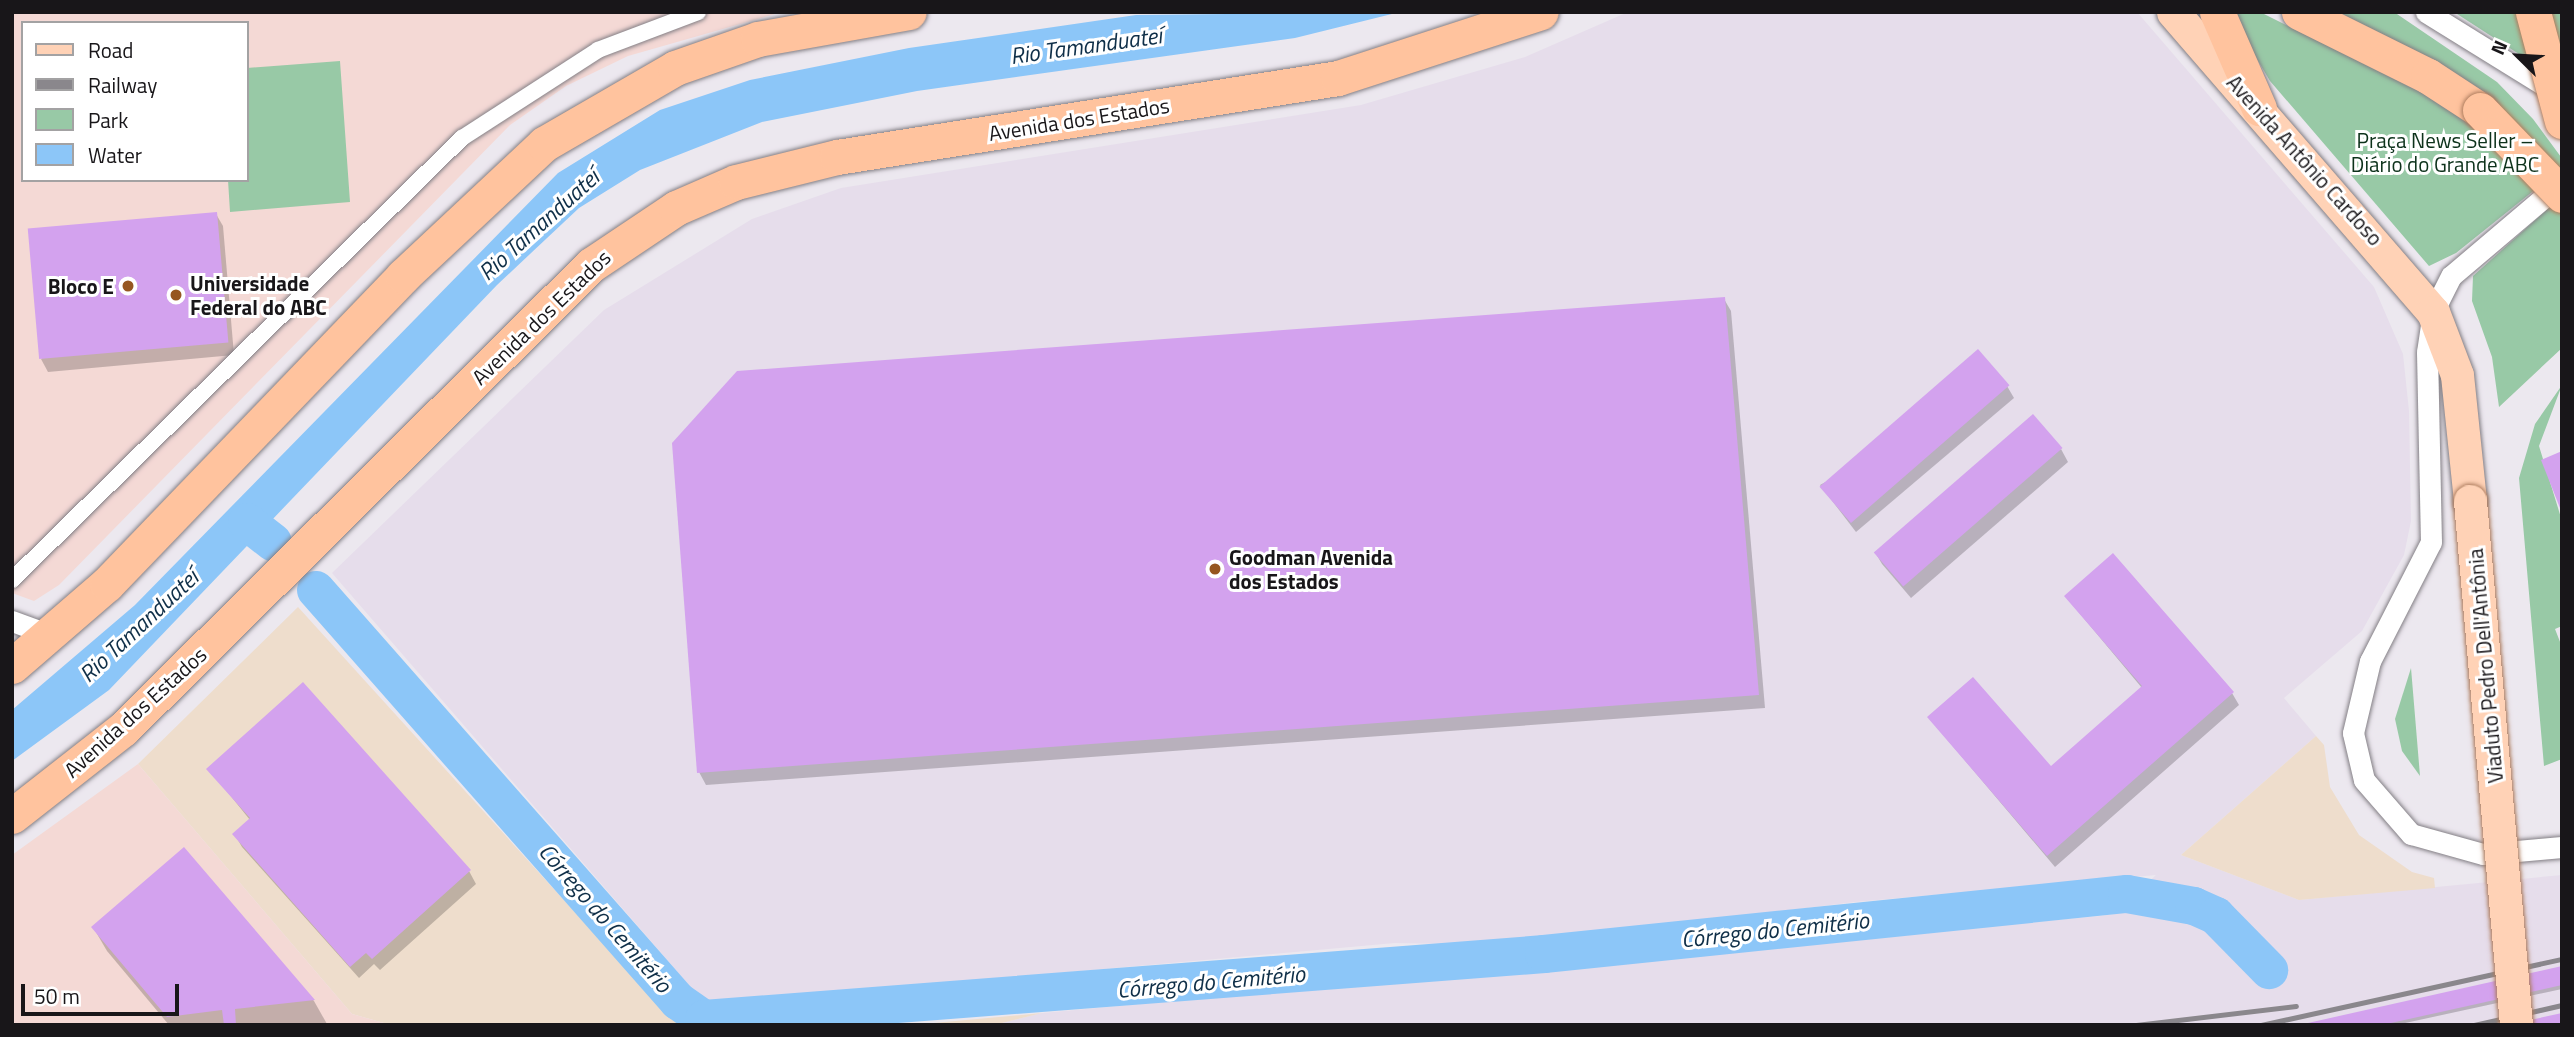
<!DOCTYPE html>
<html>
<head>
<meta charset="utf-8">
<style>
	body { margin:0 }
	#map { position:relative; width:2574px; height:1037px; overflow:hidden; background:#ece8ef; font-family:"Titillium Web",sans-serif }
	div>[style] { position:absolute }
	.built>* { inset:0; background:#e6ddeb }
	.industrial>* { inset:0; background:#edc }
	.education>* { inset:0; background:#f4d9d5 }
	.green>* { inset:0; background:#98c9a6 }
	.water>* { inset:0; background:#8cc6f8 }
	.shadow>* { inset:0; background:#0003 }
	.river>* { height:38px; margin:-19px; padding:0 19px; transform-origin:19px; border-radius:19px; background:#8cc6f8 }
	.building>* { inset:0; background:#d3a2ee; transform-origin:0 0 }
	.roads { filter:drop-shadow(0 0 2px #837f85) drop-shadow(0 0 2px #837f85) }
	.pedestrian>* { height:16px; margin:-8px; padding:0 8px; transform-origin:8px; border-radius:8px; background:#fff }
	.minor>* { height:21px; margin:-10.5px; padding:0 10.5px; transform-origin:10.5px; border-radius:10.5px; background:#fff }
	.primary>* { height:33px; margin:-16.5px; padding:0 16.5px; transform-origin:16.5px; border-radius:16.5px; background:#ffd2b6 }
	.trunk>* { height:35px; margin:-17.5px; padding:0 17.5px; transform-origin:17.5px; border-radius:17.5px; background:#ffc39e }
	.rail>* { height:5px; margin:-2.5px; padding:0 2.5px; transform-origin:2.5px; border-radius:2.5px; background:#8a878c }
	.bridges { filter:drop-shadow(0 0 2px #ae7d5f) drop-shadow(0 0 2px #ae7d5f) }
	.primary-bridge>* { height:33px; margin:-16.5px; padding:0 16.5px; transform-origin:16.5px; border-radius:16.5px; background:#ffd2b6 }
	.trunk-bridge>* { height:35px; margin:-17.5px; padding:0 17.5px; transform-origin:17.5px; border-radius:17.5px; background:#ffc39e }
	.dots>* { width:19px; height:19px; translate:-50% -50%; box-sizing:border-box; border:4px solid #fff; border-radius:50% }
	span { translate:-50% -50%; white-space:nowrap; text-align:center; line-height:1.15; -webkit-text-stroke:6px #fff; paint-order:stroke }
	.street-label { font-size:21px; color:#181619 }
	.park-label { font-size:21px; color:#0d321b }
	.poi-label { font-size:21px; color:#181619; font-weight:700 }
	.left { translate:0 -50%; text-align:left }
	.right { translate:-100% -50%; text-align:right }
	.water-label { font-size:23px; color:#0f2f48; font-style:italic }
	.frame { position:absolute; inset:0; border:14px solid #181619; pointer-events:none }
	.legend { position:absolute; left:21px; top:21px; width:228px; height:161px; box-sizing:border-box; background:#fff; border:2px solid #a3a2a3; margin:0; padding:9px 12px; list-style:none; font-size:21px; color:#181619 }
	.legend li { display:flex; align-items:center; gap:14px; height:35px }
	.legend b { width:35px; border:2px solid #a3a2a3 }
	.north { position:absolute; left:2483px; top:21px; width:70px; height:70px; -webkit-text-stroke:5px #fff; paint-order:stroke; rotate:294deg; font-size:19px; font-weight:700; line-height:28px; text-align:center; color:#181619 }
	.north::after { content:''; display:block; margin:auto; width:24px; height:32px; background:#181619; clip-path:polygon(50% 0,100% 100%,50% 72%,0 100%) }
	.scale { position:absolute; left:21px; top:984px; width:158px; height:32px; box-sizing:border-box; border:4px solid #181619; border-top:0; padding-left:9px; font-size:21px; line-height:24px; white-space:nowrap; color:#181619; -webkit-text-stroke:5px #fff; paint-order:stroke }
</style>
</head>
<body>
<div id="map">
	<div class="built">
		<i style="clip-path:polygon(1628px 12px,2137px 12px,2374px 287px,2403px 354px,2409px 411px,2411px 521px,2404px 555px,2362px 631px,2284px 698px,2316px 736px,2181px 855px,2299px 900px,2562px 875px,2562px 1025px,994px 1025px,1042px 1013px,2100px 916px,2114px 914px,2156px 875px,1855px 902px,1503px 945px,1395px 943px,712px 1004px,701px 999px,332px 573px,604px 310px,752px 219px,841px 188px,1361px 105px,1525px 57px)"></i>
	</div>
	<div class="industrial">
		<i style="clip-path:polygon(298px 607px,671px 1018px,680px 1025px,391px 1025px,352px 1014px,138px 764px)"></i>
		<i style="clip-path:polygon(2316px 736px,2324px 745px,2330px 787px,2359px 835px,2412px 872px,2434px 878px,2435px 888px,2299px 900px,2181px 855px)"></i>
		<i style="clip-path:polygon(1042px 1013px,994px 1025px,912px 1025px)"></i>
	</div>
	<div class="education">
		<i style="clip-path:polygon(evenodd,12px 12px,782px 12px,628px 56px,566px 86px,510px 125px,59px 585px,34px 601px,12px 593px,12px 12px,23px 23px,247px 23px,247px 180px,23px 180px,23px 23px)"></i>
		<i style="clip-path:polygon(138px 764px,352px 1014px,391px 1025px,12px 1025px,12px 855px)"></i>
	</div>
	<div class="green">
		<i style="clip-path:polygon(2229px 12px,2260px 12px,2308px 36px,2319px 12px,2394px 12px,2497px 82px,2533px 119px,2561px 157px,2562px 168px,2456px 253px,2429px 266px,2270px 81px)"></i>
		<i style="clip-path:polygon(2454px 12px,2562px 12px,2562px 81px,2556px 78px)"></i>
		<i style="clip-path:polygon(340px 61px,350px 202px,230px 212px,228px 180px,247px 180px,247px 68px)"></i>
		<i style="clip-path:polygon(2562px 196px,2562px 348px,2499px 407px,2492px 357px,2472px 301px,2473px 276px)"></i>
		<i style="clip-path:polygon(2562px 385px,2539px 446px,2562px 521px,2562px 626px,2555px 629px,2562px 647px,2562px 759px,2544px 766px,2519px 478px,2535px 424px)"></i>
		<i style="clip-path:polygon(2411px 668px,2420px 776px,2402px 751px,2395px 719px)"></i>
	</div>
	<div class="water">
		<i style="clip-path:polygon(1400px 12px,1295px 38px,917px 91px,762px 122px,640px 170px,579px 208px,497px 285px,109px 690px,12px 761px,12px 710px,135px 605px,558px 173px,660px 110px,750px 80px,909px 48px,1136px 15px)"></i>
	</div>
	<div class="shadow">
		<i style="clip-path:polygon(216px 214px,223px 226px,234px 355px,48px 372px,41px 359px)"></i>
		<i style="clip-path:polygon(1724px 299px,1731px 311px,1765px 708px,706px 785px,699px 772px)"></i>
		<i style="clip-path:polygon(2007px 386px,2014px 398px,1856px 532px,1820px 485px)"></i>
		<i style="clip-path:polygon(2061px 449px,2068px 462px,1911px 598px,1882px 564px,1875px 552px)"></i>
		<i style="clip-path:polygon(2066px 597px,2232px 693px,2239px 705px,2055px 867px,1929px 718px,2051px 769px,2142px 688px)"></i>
		<i style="clip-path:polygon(209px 769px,469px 871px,476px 884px,380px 970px,374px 964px,359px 978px,242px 847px,235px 835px,250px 820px)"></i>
		<i style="clip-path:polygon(183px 850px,314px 1001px,327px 1024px,169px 1025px,107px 951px,93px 927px)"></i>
		<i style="clip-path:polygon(2562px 968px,2562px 989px,2396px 1025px,2302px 1025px)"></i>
	</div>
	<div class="river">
		<i style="left:247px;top:522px;width:33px;rotate:38deg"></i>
		<i style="left:316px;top:590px;width:548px;rotate:48.63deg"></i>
		<i style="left:678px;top:1001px;width:32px;rotate:35deg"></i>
		<i style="left:704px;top:1019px;width:843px;rotate:-4.42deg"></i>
		<i style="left:1544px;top:954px;width:586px;rotate:-5.88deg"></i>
		<i style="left:2127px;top:894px;width:68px;rotate:10.2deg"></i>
		<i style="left:2194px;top:906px;width:24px;rotate:24deg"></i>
		<i style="left:2216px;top:916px;width:76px;rotate:45.5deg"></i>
	</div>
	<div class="building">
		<i style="left:217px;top:212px;width:131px;height:190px;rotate:85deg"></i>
		<i style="clip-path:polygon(1725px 297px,1759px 695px,697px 773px,672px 443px,737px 371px)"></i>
		<i style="left:1978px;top:349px;width:48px;height:210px;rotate:49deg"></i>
		<i style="left:2033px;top:414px;width:45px;height:211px;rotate:49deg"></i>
		<i style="clip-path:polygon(2562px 451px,2562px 513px,2541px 460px)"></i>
		<i style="clip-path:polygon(2113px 553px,2234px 692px,2047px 856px,1927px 717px,1973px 677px,2051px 766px,2142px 686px,2064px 596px)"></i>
		<i style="clip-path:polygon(303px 682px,471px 870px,372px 959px,366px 953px,350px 967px,232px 834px,250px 818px,206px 769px)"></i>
		<i style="clip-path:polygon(184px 847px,315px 1000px,235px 1009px,236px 1025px,224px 1025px,222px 1010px,167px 1017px,91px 927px)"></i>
		<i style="clip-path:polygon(2562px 966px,2562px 985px,2382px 1025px,2299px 1025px)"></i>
		<i style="clip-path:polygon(2562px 1013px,2562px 1025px,2512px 1025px,2512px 1024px)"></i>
	</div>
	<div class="roads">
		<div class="pedestrian">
			<i style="left:12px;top:580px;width:631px;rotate:-44.49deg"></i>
			<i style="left:462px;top:138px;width:162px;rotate:-32.9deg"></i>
			<i style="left:598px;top:50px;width:107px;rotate:-20.8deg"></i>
		</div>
		<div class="minor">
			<i style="left:2426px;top:12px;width:152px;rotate:31.8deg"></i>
			<i style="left:2562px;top:182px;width:145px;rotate:139.7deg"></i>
			<i style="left:2451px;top:276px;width:40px;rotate:116.6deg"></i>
			<i style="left:2433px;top:312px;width:40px;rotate:98.5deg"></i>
			<i style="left:2427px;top:352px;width:190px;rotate:88.8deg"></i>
			<i style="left:2431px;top:542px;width:134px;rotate:117.1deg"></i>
			<i style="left:2370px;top:661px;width:74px;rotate:103.3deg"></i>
			<i style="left:2353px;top:733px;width:48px;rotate:76.8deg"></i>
			<i style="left:2364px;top:780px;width:72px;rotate:49deg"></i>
			<i style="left:2411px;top:834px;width:75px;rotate:15.5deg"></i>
			<i style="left:2483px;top:854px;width:79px;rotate:-5.1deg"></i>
			<i style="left:12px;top:621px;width:40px;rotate:20.2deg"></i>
		</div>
		<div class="primary">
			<i style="left:2173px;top:12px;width:397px;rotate:49.1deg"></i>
			<i style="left:2433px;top:312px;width:67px;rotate:69.1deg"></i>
			<i style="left:2457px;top:375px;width:127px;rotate:84.1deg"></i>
		</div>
		<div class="trunk">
			<i style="left:2217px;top:12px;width:105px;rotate:66.4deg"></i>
			<i style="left:2299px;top:12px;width:144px;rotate:26.4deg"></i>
			<i style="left:2428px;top:76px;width:62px;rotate:33.2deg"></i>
			<i style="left:12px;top:666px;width:125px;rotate:-40.8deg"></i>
			<i style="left:107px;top:584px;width:427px;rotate:-46.1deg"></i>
			<i style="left:403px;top:276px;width:193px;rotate:-43.1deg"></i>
			<i style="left:544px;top:144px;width:151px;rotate:-30.1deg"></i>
			<i style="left:675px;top:68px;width:88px;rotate:-19.3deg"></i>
			<i style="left:758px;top:39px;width:153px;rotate:-10.1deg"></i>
			<i style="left:12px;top:816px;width:141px;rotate:-38.1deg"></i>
			<i style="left:123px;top:729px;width:659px;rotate:-44.75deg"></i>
			<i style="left:591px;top:265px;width:102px;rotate:-33.8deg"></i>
			<i style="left:676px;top:208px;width:65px;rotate:-23.4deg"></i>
			<i style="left:736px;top:182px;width:104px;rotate:-13.9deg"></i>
			<i style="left:837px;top:157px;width:507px;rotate:-8.96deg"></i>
			<i style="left:1338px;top:78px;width:213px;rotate:-18deg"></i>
		</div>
	</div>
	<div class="rail">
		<i style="left:2136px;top:1025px;width:161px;rotate:-6.8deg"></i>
		<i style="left:2261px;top:1025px;width:308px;rotate:-12.4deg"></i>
		<i style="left:2474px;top:1025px;width:90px;rotate:-12.8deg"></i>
	</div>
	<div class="bridges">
		<div class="primary-bridge">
			<i style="left:2470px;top:501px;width:526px;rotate:84.98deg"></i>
		</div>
		<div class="trunk-bridge">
			<i style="left:2533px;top:12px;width:113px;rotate:75.1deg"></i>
			<i style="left:2480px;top:110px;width:118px;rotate:46deg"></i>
		</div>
	</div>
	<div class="dots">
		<i style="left:128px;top:286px;background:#965620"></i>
		<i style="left:176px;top:295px;background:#965620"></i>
		<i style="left:1215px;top:569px;background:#965620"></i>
	</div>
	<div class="street-label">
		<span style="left:1079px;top:119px;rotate:-9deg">Avenida dos Estados</span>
		<span style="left:2305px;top:160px;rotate:48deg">Avenida Antônio Cardoso</span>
		<span style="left:541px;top:317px;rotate:-44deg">Avenida dos Estados</span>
		<span style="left:2485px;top:666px;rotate:-95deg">Viaduto Pedro Dell'Antônia</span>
		<span style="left:135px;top:712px;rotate:-42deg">Avenida dos Estados</span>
	</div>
	<div class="park-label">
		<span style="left:2445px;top:152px">Praça News Seller –<br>Diário do Grande ABC</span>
	</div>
	<div class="poi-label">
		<span class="left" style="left:190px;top:295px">Universidade<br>Federal do ABC</span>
		<span class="right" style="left:114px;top:286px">Bloco E</span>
		<span class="left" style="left:1229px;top:569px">Goodman Avenida<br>dos Estados</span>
	</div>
	<div class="water-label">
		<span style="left:1086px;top:46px;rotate:-8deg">Rio Tamanduateí</span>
		<span style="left:539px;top:225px;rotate:-42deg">Rio Tamanduateí</span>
		<span style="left:139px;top:626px;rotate:-43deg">Rio Tamanduateí</span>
		<span style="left:605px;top:918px;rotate:49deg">Córrego do Cemitério</span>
		<span style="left:1775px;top:930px;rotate:-6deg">Córrego do Cemitério</span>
		<span style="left:1211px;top:982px;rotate:-5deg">Córrego do Cemitério</span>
	</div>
	<div class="frame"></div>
	<ul class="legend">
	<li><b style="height:9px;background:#ffd2b6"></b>Road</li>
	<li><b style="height:9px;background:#8a878c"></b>Railway</li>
	<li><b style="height:19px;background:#98c9a6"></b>Park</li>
	<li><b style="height:19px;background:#8cc6f8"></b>Water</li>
	</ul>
	<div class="north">N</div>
	<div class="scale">50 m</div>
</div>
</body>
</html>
